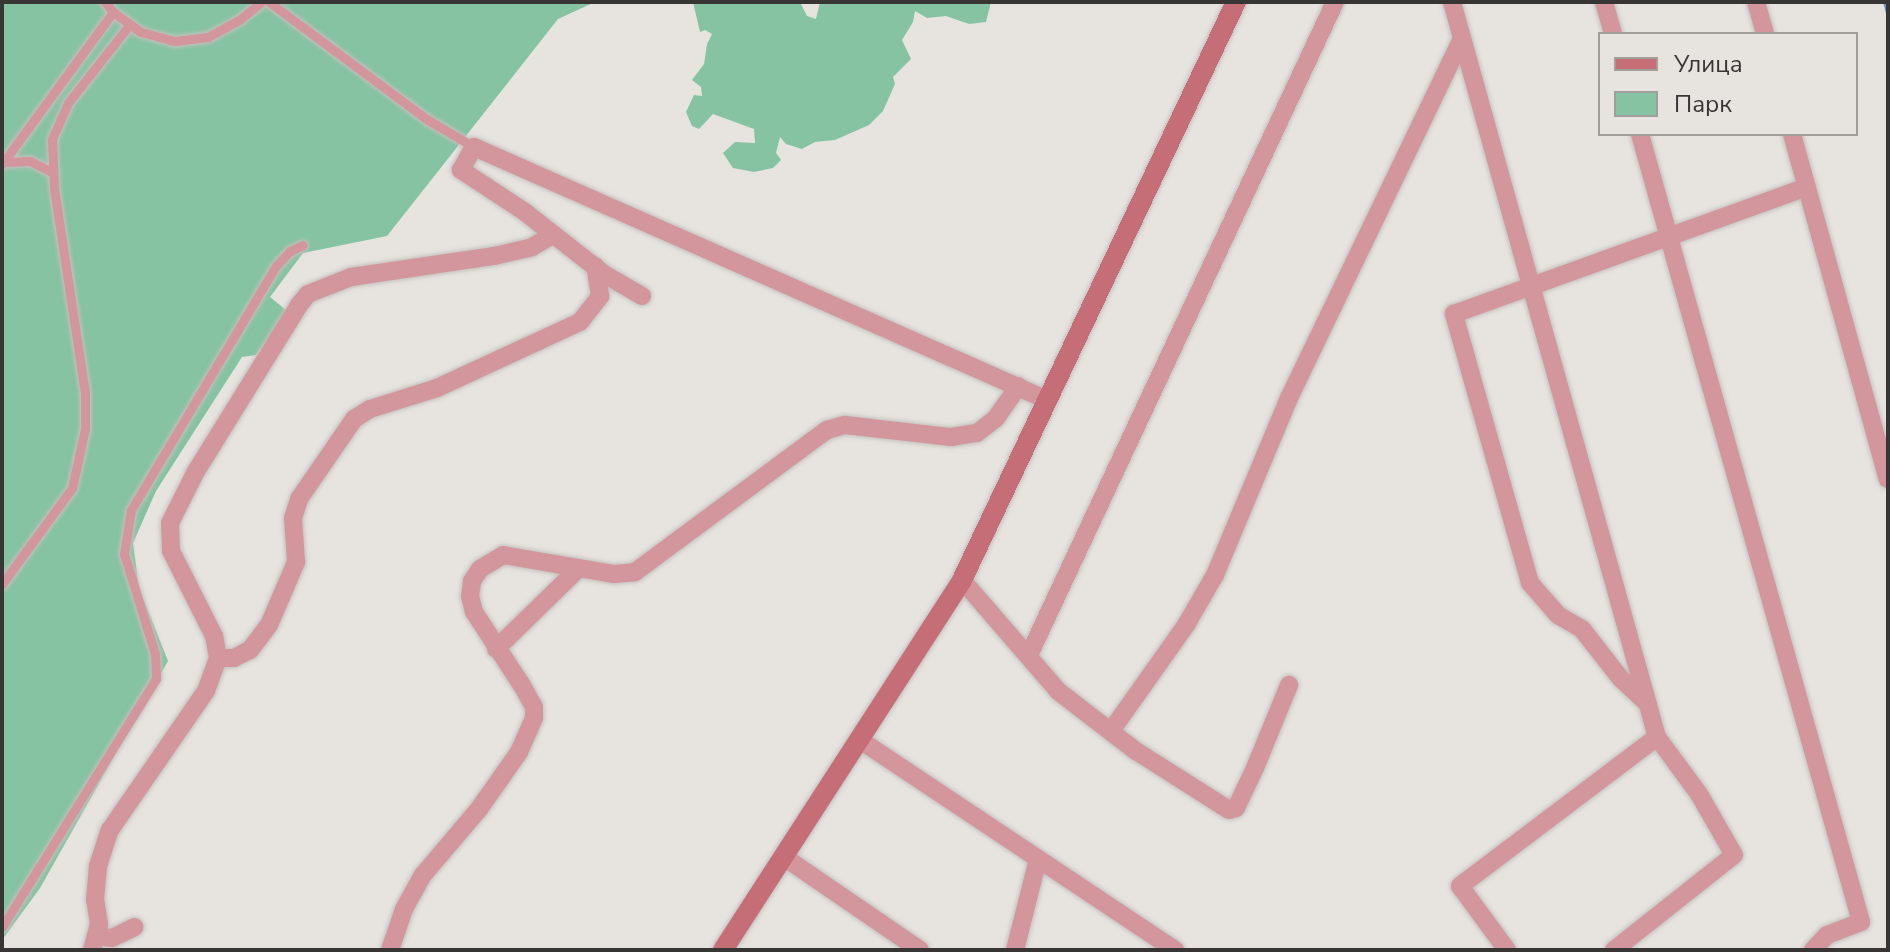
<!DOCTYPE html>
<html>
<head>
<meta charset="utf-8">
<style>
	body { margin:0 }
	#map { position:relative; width:1890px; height:952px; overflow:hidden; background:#e7e4e0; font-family:"Nunito Sans",sans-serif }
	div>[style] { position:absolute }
	.green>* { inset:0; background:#85c3a2 }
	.stream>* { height:4px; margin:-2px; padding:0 2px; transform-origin:2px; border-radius:2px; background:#6493cd }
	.roads { filter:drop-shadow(0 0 2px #c4c1be) drop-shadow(0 0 2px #c4c1be) }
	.lane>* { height:9px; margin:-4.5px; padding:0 4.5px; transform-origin:4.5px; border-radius:4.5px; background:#d3969c }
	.street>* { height:18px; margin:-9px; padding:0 9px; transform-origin:9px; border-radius:9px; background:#d3969c }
	.secondary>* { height:20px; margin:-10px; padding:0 10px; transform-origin:10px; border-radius:10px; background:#c56e78 }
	span { translate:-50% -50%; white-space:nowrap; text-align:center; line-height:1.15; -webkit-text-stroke:6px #e7e4e0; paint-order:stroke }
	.frame { position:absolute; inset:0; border:4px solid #373634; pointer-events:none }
	.legend { position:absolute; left:1598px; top:32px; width:260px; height:104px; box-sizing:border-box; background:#e7e4e0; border:2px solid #a19e9b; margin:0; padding:10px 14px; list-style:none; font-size:24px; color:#373634 }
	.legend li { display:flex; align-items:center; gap:16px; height:40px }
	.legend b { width:40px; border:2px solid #a19e9b }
</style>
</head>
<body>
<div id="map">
	<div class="green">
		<i style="clip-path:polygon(2px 2px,595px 2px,558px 19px,387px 236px,303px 253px,270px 297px,286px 310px,284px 317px,256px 355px,242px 357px,156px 491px,133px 543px,139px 588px,168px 661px,40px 888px,2px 940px)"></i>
		<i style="clip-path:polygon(693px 2px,800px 2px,807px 16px,816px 19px,820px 2px,991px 2px,986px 22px,969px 24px,946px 16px,927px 18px,915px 11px,913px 22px,902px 40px,911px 59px,893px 77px,895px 84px,883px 111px,869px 125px,835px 140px,815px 142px,802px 149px,786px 144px,780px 137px,776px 153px,781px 160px,773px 168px,754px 172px,733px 168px,723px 153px,735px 142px,755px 143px,754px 129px,713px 114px,699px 129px,692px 126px,686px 112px,694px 95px,702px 96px,701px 87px,692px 80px,704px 64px,707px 44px,712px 34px,705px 30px,700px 32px)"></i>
	</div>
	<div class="stream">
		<i style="left:1885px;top:2px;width:11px;rotate:75deg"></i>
	</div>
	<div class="roads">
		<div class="lane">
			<i style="left:105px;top:2px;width:13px;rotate:51deg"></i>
			<i style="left:113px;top:12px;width:34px;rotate:36deg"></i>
			<i style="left:141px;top:32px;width:35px;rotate:15deg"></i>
			<i style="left:175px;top:41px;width:33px;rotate:-7deg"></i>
			<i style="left:208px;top:37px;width:35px;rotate:-29deg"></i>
			<i style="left:239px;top:20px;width:28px;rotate:-39deg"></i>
			<i style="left:269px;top:2px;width:198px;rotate:36.6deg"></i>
			<i style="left:428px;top:120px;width:53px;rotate:30.4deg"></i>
			<i style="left:4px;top:162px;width:26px;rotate:-2deg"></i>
			<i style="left:30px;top:161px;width:25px;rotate:27deg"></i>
			<i style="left:2px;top:164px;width:188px;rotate:-53.9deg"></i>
			<i style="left:2px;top:584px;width:119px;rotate:-53.9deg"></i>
			<i style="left:72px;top:488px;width:60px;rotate:-77.6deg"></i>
			<i style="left:85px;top:429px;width:36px;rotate:-90deg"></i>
			<i style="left:85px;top:393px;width:208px;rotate:-98.6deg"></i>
			<i style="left:54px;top:187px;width:48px;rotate:-92.4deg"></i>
			<i style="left:52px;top:139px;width:39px;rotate:-66deg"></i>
			<i style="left:68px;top:103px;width:100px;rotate:-51.9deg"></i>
			<i style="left:2px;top:927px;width:292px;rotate:-58.2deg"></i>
			<i style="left:156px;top:679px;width:25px;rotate:-92deg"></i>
			<i style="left:155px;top:654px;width:105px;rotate:-107.2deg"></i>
			<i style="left:124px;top:554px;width:45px;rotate:-81deg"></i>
			<i style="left:131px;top:510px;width:284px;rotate:-59.3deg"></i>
			<i style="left:276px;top:266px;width:21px;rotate:-47deg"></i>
			<i style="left:290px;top:251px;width:14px;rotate:-25deg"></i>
		</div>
		<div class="street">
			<i style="left:1452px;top:2px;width:763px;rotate:74.42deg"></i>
			<i style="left:1657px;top:737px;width:71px;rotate:53.6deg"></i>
			<i style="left:1699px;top:794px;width:70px;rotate:60.2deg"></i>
			<i style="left:1734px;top:855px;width:153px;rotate:141.6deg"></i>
			<i style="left:1604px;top:2px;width:33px;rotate:74deg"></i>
			<i style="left:1756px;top:2px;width:33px;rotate:74deg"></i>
			<i style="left:1640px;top:134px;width:818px;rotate:74.33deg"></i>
			<i style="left:1861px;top:922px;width:36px;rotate:159deg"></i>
			<i style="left:1827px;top:935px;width:21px;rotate:133deg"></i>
			<i style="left:1792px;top:134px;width:358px;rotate:74.5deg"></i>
			<i style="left:642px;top:296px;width:44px;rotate:-149.9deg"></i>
			<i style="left:604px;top:274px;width:100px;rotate:-141.9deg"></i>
			<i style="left:525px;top:212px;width:77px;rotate:-146.7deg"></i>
			<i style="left:461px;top:170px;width:26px;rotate:-61deg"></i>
			<i style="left:474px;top:147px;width:624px;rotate:23.81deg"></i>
			<i style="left:962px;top:580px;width:147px;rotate:49.1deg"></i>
			<i style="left:1058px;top:691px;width:98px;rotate:37.6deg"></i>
			<i style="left:1136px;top:751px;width:110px;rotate:32.4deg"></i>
			<i style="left:1229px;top:810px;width:7px;rotate:-16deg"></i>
			<i style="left:1236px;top:808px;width:44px;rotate:-64.6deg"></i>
			<i style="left:1255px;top:768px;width:90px;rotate:-67.7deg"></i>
			<i style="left:496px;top:649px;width:115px;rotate:-44.3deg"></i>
			<i style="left:1029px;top:655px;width:721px;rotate:-64.89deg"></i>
			<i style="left:218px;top:658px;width:16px"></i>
			<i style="left:234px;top:658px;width:18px;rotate:-27deg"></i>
			<i style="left:250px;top:650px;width:31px;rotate:-53deg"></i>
			<i style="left:269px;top:625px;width:69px;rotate:-66.8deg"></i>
			<i style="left:296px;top:562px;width:44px;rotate:-93.9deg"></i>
			<i style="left:293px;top:518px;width:20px;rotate:-72deg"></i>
			<i style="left:299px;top:499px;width:97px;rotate:-55.5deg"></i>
			<i style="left:354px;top:419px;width:19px;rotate:-32deg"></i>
			<i style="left:370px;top:409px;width:70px;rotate:-17.4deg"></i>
			<i style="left:437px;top:388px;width:157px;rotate:-24.8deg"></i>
			<i style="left:580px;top:322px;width:33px;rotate:-52deg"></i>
			<i style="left:600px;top:296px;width:30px;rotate:-99deg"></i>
			<i style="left:1648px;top:704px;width:37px;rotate:-137deg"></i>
			<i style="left:1621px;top:679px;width:63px;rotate:-128deg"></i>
			<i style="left:1582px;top:629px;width:28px;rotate:-150deg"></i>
			<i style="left:1558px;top:615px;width:43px;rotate:-131.2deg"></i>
			<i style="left:1530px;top:583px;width:280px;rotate:-105.8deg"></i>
			<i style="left:1454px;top:314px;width:375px;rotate:-19.8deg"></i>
			<i style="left:1111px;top:731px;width:130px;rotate:-54.7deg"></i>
			<i style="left:1186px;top:625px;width:58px;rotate:-59.9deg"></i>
			<i style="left:1215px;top:575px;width:192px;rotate:-67.3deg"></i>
			<i style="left:1289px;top:398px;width:399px;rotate:-64.3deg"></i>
			<i style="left:860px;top:740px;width:379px;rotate:33.7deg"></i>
			<i style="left:784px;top:857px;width:165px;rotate:34.4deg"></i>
			<i style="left:97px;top:936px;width:15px;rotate:8deg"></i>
			<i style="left:112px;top:938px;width:25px;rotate:-26deg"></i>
			<i style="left:92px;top:950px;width:27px;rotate:-75deg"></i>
			<i style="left:99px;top:924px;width:24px;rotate:-99deg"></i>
			<i style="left:95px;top:900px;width:34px;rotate:-85deg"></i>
			<i style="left:98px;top:866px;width:38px;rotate:-72deg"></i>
			<i style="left:110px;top:830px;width:169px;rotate:-55.4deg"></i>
			<i style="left:206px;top:691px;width:35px;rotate:-70deg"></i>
			<i style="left:218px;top:658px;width:22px;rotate:-100deg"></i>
			<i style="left:214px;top:636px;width:95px;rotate:-116.8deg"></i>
			<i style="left:171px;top:551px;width:28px;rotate:-92deg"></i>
			<i style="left:170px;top:523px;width:56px;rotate:-63.4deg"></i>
			<i style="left:195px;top:473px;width:198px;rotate:-58.2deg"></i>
			<i style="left:299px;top:305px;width:14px;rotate:-51deg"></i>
			<i style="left:308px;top:294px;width:46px;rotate:-21.6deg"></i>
			<i style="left:351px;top:277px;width:145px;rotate:-8.4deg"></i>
			<i style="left:494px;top:256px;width:39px;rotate:-13deg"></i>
			<i style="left:532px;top:247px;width:24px;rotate:-30deg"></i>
			<i style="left:390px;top:950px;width:43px;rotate:-71.1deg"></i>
			<i style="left:404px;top:909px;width:39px;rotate:-61deg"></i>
			<i style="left:423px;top:875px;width:87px;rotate:-49.7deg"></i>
			<i style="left:479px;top:809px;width:70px;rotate:-54.9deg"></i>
			<i style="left:519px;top:752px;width:37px;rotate:-66deg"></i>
			<i style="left:534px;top:718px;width:11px;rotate:-90deg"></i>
			<i style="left:534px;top:707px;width:26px;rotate:-119deg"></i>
			<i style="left:521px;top:684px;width:86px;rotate:-123.1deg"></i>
			<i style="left:474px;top:612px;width:16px;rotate:-104deg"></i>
			<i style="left:470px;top:596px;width:15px;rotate:-82deg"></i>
			<i style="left:472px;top:581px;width:14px;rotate:-56deg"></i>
			<i style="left:480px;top:569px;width:27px;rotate:-31deg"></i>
			<i style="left:503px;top:555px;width:113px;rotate:9.7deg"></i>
			<i style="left:614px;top:574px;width:21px;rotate:-5deg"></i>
			<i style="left:635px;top:572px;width:239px;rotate:-36.5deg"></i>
			<i style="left:827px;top:430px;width:19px;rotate:-16deg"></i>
			<i style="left:845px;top:425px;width:107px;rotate:6.5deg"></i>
			<i style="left:951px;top:437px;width:26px;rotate:-9deg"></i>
			<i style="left:977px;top:433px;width:24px;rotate:-38deg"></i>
			<i style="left:996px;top:418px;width:39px;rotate:-55deg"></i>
			<i style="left:1015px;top:950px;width:94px;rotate:-75.8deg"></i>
			<i style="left:1507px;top:950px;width:79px;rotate:-126.3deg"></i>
			<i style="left:1460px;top:886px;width:247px;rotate:-37.1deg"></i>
		</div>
		<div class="secondary">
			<i style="left:723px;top:950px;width:440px;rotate:-57.1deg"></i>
			<i style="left:962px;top:580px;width:640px;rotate:-64.64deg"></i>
		</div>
	</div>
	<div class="frame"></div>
	<ul class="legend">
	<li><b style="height:10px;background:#c56e78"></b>Улица</li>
	<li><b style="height:22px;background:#85c3a2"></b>Парк</li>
	</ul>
</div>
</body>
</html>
